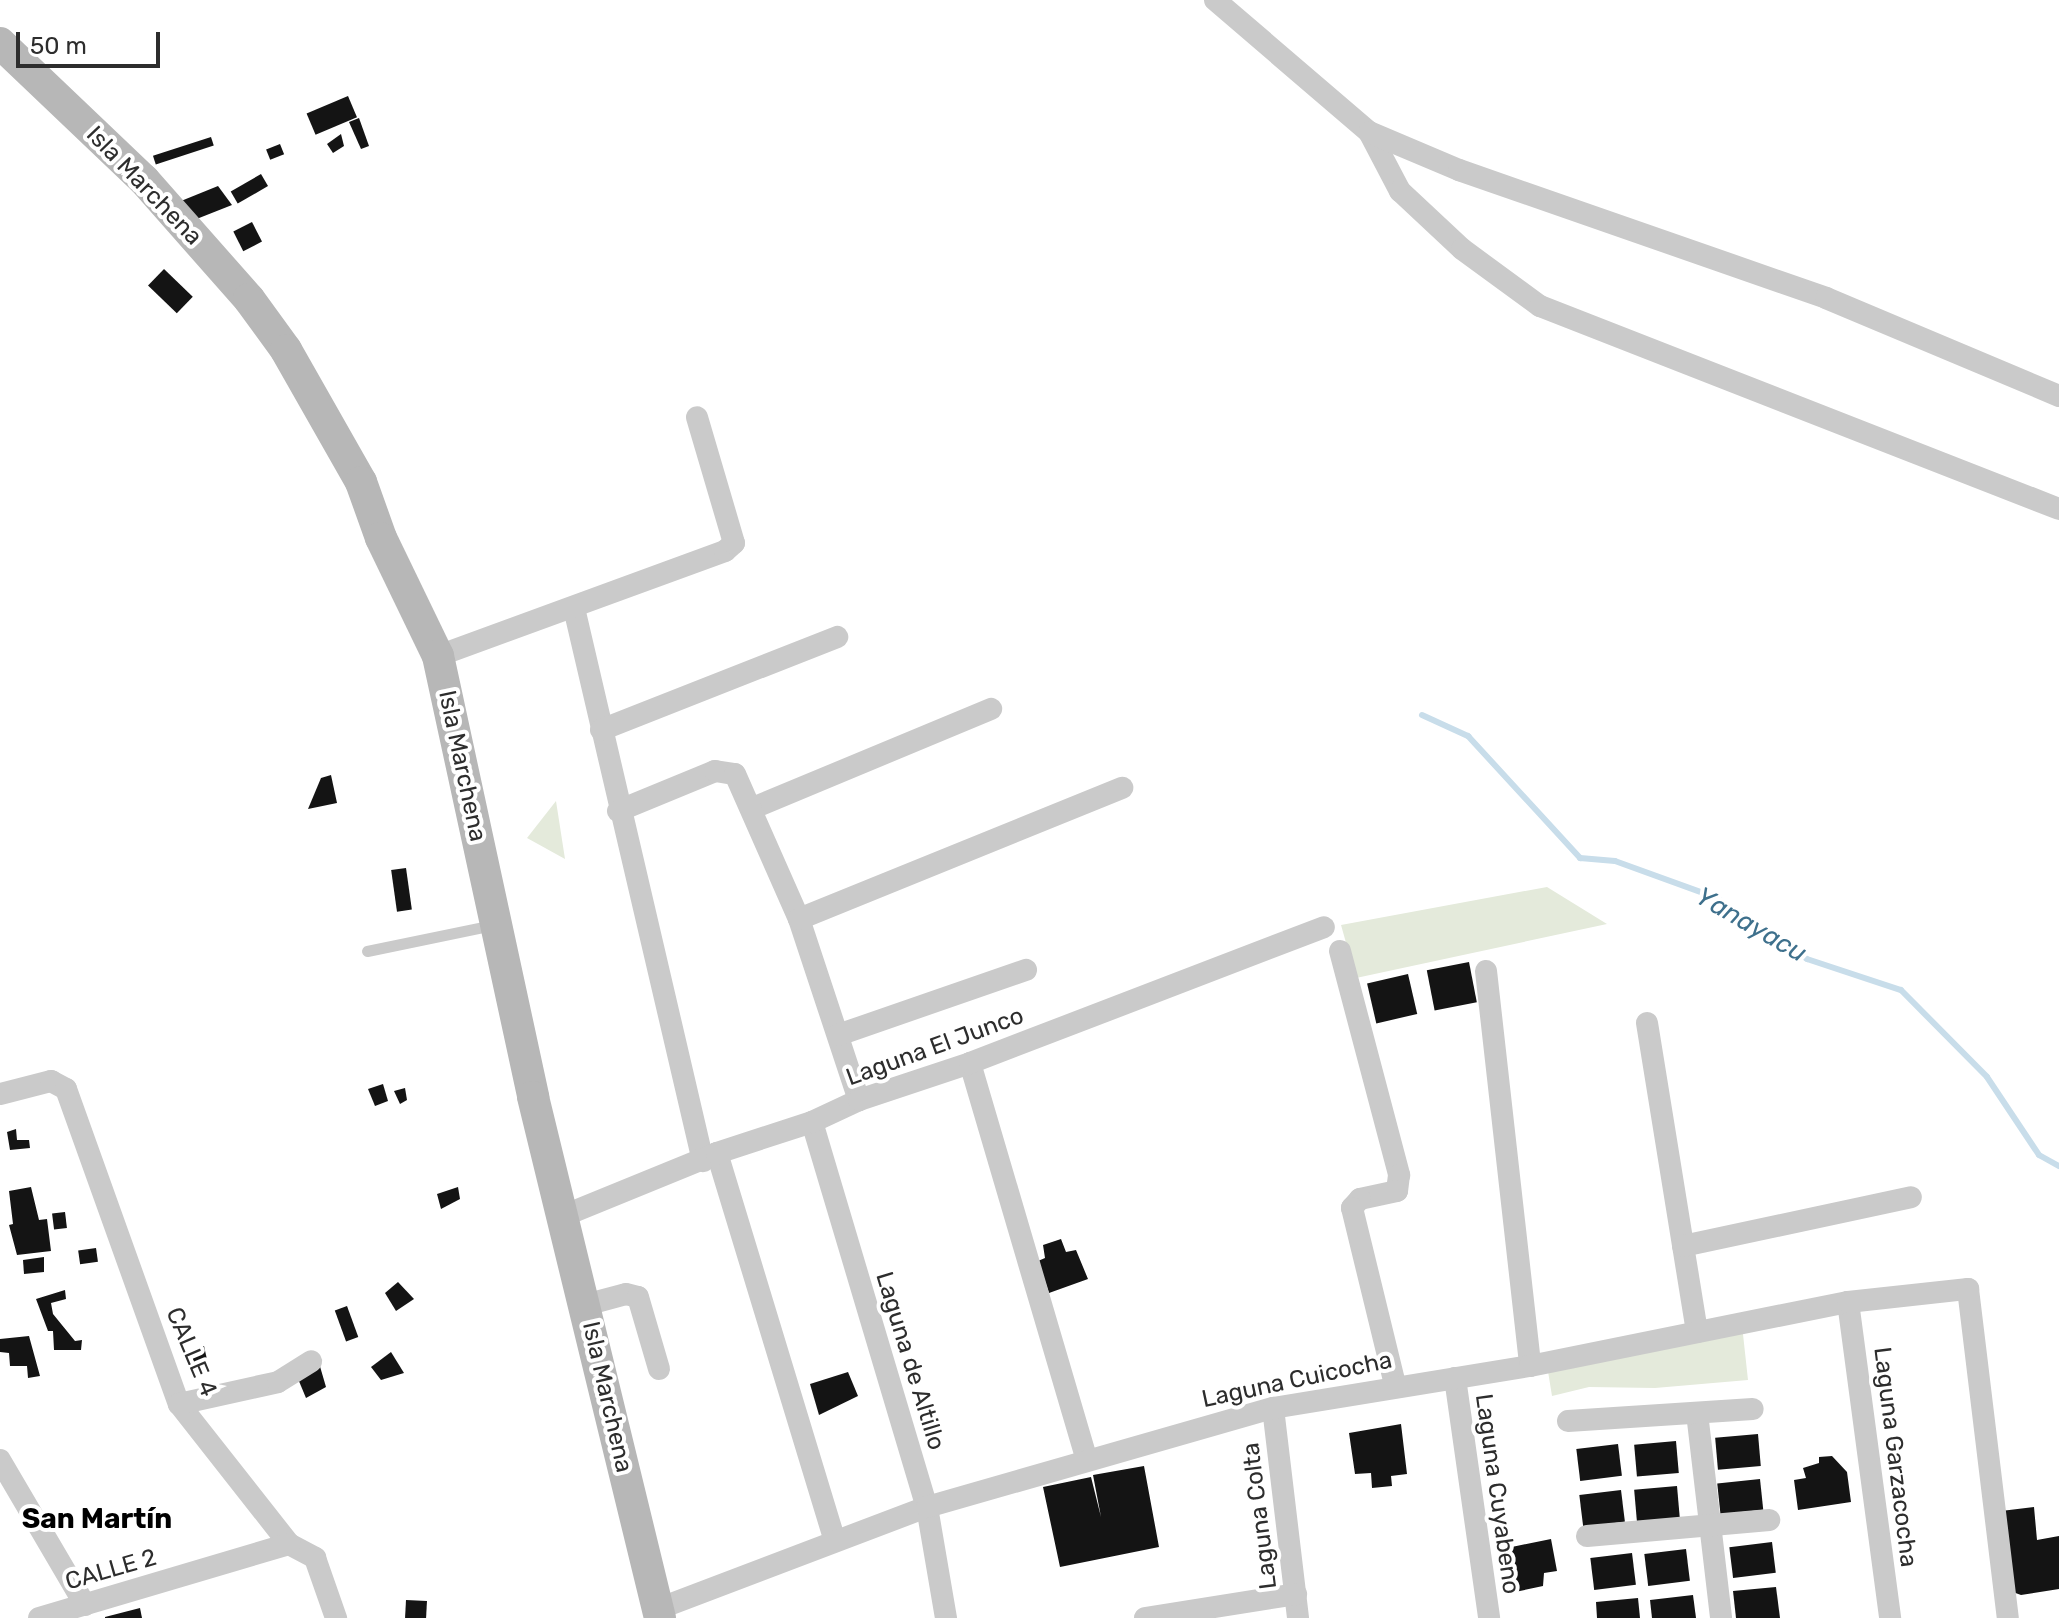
<!DOCTYPE html>
<html>
<head>
<meta charset="utf-8">
<style>
	body { margin:0 }
	#map { position:relative; width:2059px; height:1618px; overflow:hidden; background:#fff; font-family:Rubik,sans-serif }
	div>[style] { position:absolute }
	.green>* { inset:0; background:#e4eadb }
	.stream>* { height:6px; margin:-3px; padding:0 3px; transform-origin:3px; border-radius:3px; background:#c8ddea }
	.building>* { inset:0; background:#141414; transform-origin:0 0 }
	.lane>* { height:11px; margin:-5.5px; padding:0 5.5px; transform-origin:5.5px; border-radius:5.5px; background:#cacaca }
	.street>* { height:22px; margin:-11px; padding:0 11px; transform-origin:11px; border-radius:11px; background:#cacaca }
	.secondary>* { height:32px; margin:-16px; padding:0 16px; transform-origin:16px; border-radius:16px; background:#b7b7b7 }
	span { translate:-50% -50%; white-space:nowrap; text-align:center; line-height:1.15; -webkit-text-stroke:8px #fff; paint-order:stroke }
	.street-label { font-size:24px; color:#2d2d2d }
	.water-label { font-size:26px; color:#3e708c; font-style:italic }
	.quarter-label { font-size:28px; color:#000; font-weight:700 }
	.scale { position:absolute; left:16px; top:32px; width:144px; height:36px; box-sizing:border-box; border:4px solid #2d2d2d; border-top:0; padding-left:10px; font-size:24px; line-height:28px; white-space:nowrap; color:#2d2d2d; -webkit-text-stroke:6px #fff; paint-order:stroke }
</style>
</head>
<body>
<div id="map">
	<div class="green">
		<i style="clip-path:polygon(556px 801px,565px 859px,527px 838px)"></i>
		<i style="clip-path:polygon(1547px 887px,1607px 924px,1356px 978px,1341px 925px)"></i>
		<i style="clip-path:polygon(1742px 1325px,1748px 1380px,1655px 1388px,1589px 1387px,1552px 1396px,1545px 1353px)"></i>
	</div>
	<div class="stream">
		<i style="left:1422px;top:715px;width:51px;rotate:24.5deg"></i>
		<i style="left:1468px;top:736px;width:166px;rotate:47.4deg"></i>
		<i style="left:1580px;top:858px;width:35px;rotate:5deg"></i>
		<i style="left:1615px;top:861px;width:109px;rotate:19.9deg"></i>
		<i style="left:1717px;top:898px;width:109px;rotate:34.1deg"></i>
		<i style="left:1807px;top:959px;width:99px;rotate:18.3deg"></i>
		<i style="left:1901px;top:990px;width:122px;rotate:45.3deg"></i>
		<i style="left:1987px;top:1077px;width:94px;rotate:56.3deg"></i>
		<i style="left:2039px;top:1155px;width:23px;rotate:29deg"></i>
	</div>
	<div class="building">
		<i style="left:348px;top:96px;width:23px;height:45px;rotate:67deg"></i>
		<i style="clip-path:polygon(359px 118px,369px 146px,361px 149px,349px 122px)"></i>
		<i style="clip-path:polygon(341px 134px,344px 146px,333px 153px,327px 144px)"></i>
		<i style="left:211px;top:137px;width:9px;height:61px;rotate:72deg"></i>
		<i style="left:280px;top:144px;width:11px;height:15px;rotate:68deg"></i>
		<i style="left:261px;top:174px;width:14px;height:35px;rotate:60deg"></i>
		<i style="clip-path:polygon(218px 186px,232px 205px,189px 222px,181px 201px)"></i>
		<i style="left:252px;top:222px;width:22px;height:21px;rotate:63deg"></i>
		<i style="left:164px;top:269px;width:40px;height:23px;rotate:44deg"></i>
		<i style="clip-path:polygon(331px 775px,337px 803px,308px 809px,321px 778px)"></i>
		<i style="left:406px;top:868px;width:42px;height:15px;rotate:82deg"></i>
		<i style="left:1469px;top:962px;width:41px;height:43px;rotate:79deg"></i>
		<i style="left:1408px;top:974px;width:41px;height:42px;rotate:77deg"></i>
		<i style="clip-path:polygon(383px 1084px,388px 1101px,375px 1106px,368px 1089px)"></i>
		<i style="clip-path:polygon(405px 1088px,407px 1100px,400px 1104px,394px 1091px)"></i>
		<i style="clip-path:polygon(16px 1129px,17px 1140px,29px 1140px,30px 1148px,10px 1150px,7px 1132px)"></i>
		<i style="clip-path:polygon(31px 1187px,39px 1220px,47px 1219px,51px 1251px,17px 1255px,9px 1225px,13px 1224px,9px 1191px)"></i>
		<i style="clip-path:polygon(458px 1187px,460px 1199px,441px 1209px,437px 1194px)"></i>
		<i style="left:65px;top:1212px;width:16px;height:13px;rotate:83deg"></i>
		<i style="clip-path:polygon(1061px 1239px,1066px 1252px,1076px 1250px,1088px 1279px,1049px 1293px,1038px 1261px,1045px 1258px,1043px 1245px)"></i>
		<i style="left:96px;top:1248px;width:14px;height:18px;rotate:82deg"></i>
		<i style="clip-path:polygon(44px 1257px,44px 1272px,24px 1274px,23px 1260px)"></i>
		<i style="clip-path:polygon(398px 1282px,414px 1299px,396px 1311px,385px 1293px)"></i>
		<i style="clip-path:polygon(65px 1290px,66px 1299px,51px 1303px,53px 1314px,75px 1341px,82px 1340px,81px 1350px,54px 1350px,53px 1331px,48px 1331px,36px 1299px)"></i>
		<i style="left:347px;top:1306px;width:33px;height:13px;rotate:70deg"></i>
		<i style="clip-path:polygon(29px 1336px,40px 1376px,28px 1378px,27px 1366px,10px 1366px,9px 1353px,0 1352px,0 1339px)"></i>
		<i style="clip-path:polygon(204px 1346px,208px 1364px,195px 1369px,191px 1350px)"></i>
		<i style="clip-path:polygon(391px 1352px,404px 1373px,381px 1380px,371px 1367px)"></i>
		<i style="clip-path:polygon(319px 1363px,326px 1387px,306px 1398px,296px 1374px)"></i>
		<i style="clip-path:polygon(848px 1372px,858px 1396px,819px 1415px,810px 1384px)"></i>
		<i style="clip-path:polygon(1401px 1424px,1407px 1474px,1391px 1476px,1392px 1486px,1372px 1488px,1371px 1473px,1355px 1474px,1349px 1433px)"></i>
		<i style="left:1758px;top:1434px;width:32px;height:43px;rotate:85deg"></i>
		<i style="left:1676px;top:1441px;width:32px;height:42px;rotate:85deg"></i>
		<i style="left:1618px;top:1444px;width:32px;height:42px;rotate:83deg"></i>
		<i style="clip-path:polygon(1832px 1456px,1847px 1472px,1851px 1502px,1798px 1510px,1794px 1480px,1806px 1478px,1803px 1468px,1819px 1463px,1819px 1457px)"></i>
		<i style="clip-path:polygon(1144px 1466px,1159px 1547px,1060px 1567px,1043px 1487px,1091px 1477px,1101px 1517px,1093px 1475px)"></i>
		<i style="left:1760px;top:1479px;width:31px;height:43px;rotate:84deg"></i>
		<i style="left:1677px;top:1486px;width:32px;height:43px;rotate:85deg"></i>
		<i style="left:1621px;top:1490px;width:32px;height:42px;rotate:83deg"></i>
		<i style="clip-path:polygon(2034px 1507px,2037px 1540px,2059px 1536px,2059px 1589px,2021px 1595px,2010px 1591px,2001px 1511px)"></i>
		<i style="clip-path:polygon(1551px 1539px,1557px 1571px,1544px 1573px,1543px 1586px,1515px 1592px,1507px 1548px)"></i>
		<i style="left:1772px;top:1542px;width:31px;height:43px;rotate:83deg"></i>
		<i style="left:1686px;top:1549px;width:32px;height:42px;rotate:83deg"></i>
		<i style="left:1632px;top:1553px;width:32px;height:42px;rotate:83deg"></i>
		<i style="clip-path:polygon(1776px 1587px,1780px 1618px,1736px 1618px,1733px 1591px)"></i>
		<i style="clip-path:polygon(1693px 1595px,1696px 1618px,1652px 1618px,1650px 1600px)"></i>
		<i style="clip-path:polygon(1638px 1598px,1640px 1618px,1597px 1618px,1596px 1602px)"></i>
		<i style="left:406px;top:1600px;width:21px;height:18px;rotate:3deg"></i>
		<i style="clip-path:polygon(140px 1608px,142px 1618px,105px 1618px,105px 1617px)"></i>
	</div>
	<div class="lane">
		<i style="left:367px;top:951px;width:128px;rotate:-11.7deg"></i>
	</div>
	<div class="street">
		<i style="left:1215px;top:0;width:203px;rotate:40.6deg"></i>
		<i style="left:1369px;top:132px;width:67px;rotate:62.3deg"></i>
		<i style="left:1400px;top:191px;width:85px;rotate:43.1deg"></i>
		<i style="left:1462px;top:249px;width:97px;rotate:36.2deg"></i>
		<i style="left:1540px;top:306px;width:557px;rotate:21.36deg"></i>
		<i style="left:1369px;top:132px;width:98px;rotate:22.9deg"></i>
		<i style="left:1459px;top:170px;width:389px;rotate:19.2deg"></i>
		<i style="left:1826px;top:298px;width:253px;rotate:22.8deg"></i>
		<i style="left:574px;top:608px;width:568px;rotate:76.87deg"></i>
		<i style="left:438px;top:656px;width:306px;rotate:-20.1deg"></i>
		<i style="left:725px;top:551px;width:12px;rotate:-42deg"></i>
		<i style="left:734px;top:543px;width:131px;rotate:-106.4deg"></i>
		<i style="left:601px;top:730px;width:254px;rotate:-21.5deg"></i>
		<i style="left:753px;top:808px;width:258px;rotate:-22.6deg"></i>
		<i style="left:618px;top:811px;width:105px;rotate:-22.4deg"></i>
		<i style="left:715px;top:771px;width:20px;rotate:9deg"></i>
		<i style="left:735px;top:774px;width:158px;rotate:66.2deg"></i>
		<i style="left:799px;top:919px;width:191px;rotate:71.7deg"></i>
		<i style="left:799px;top:919px;width:349px;rotate:-22.1deg"></i>
		<i style="left:1340px;top:951px;width:232px;rotate:75.2deg"></i>
		<i style="left:1399px;top:1175px;width:16px;rotate:97deg"></i>
		<i style="left:1397px;top:1191px;width:38px;rotate:168deg"></i>
		<i style="left:1360px;top:1199px;width:12px;rotate:132deg"></i>
		<i style="left:1352px;top:1208px;width:182px;rotate:76.3deg"></i>
		<i style="left:1486px;top:971px;width:397px;rotate:83.6deg"></i>
		<i style="left:1647px;top:1023px;width:313px;rotate:80.8deg"></i>
		<i style="left:838px;top:1035px;width:199px;rotate:-19.1deg"></i>
		<i style="left:970px;top:1063px;width:412px;rotate:73.6deg"></i>
		<i style="left:0;top:1094px;width:53px;rotate:-14.3deg"></i>
		<i style="left:51px;top:1081px;width:17px;rotate:28deg"></i>
		<i style="left:66px;top:1089px;width:335px;rotate:70.3deg"></i>
		<i style="left:179px;top:1404px;width:178px;rotate:51.8deg"></i>
		<i style="left:289px;top:1544px;width:30px;rotate:28deg"></i>
		<i style="left:315px;top:1558px;width:64px;rotate:70.7deg"></i>
		<i style="left:812px;top:1122px;width:402px;rotate:73.4deg"></i>
		<i style="left:927px;top:1507px;width:113px;rotate:80.3deg"></i>
		<i style="left:717px;top:1153px;width:402px;rotate:73.1deg"></i>
		<i style="left:563px;top:1216px;width:166px;rotate:-22.2deg"></i>
		<i style="left:717px;top:1153px;width:100px;rotate:-18.1deg"></i>
		<i style="left:812px;top:1122px;width:52px;rotate:-25.1deg"></i>
		<i style="left:859px;top:1100px;width:117px;rotate:-18.4deg"></i>
		<i style="left:970px;top:1063px;width:379px;rotate:-21deg"></i>
		<i style="left:1683px;top:1246px;width:233px;rotate:-12.1deg"></i>
		<i style="left:1848px;top:1302px;width:319px;rotate:82.4deg"></i>
		<i style="left:585px;top:1305px;width:42px;rotate:-15deg"></i>
		<i style="left:626px;top:1294px;width:12px;rotate:14deg"></i>
		<i style="left:638px;top:1297px;width:75px;rotate:73.7deg"></i>
		<i style="left:1455px;top:1378px;width:242px;rotate:81.9deg"></i>
		<i style="left:179px;top:1404px;width:101px;rotate:-12.5deg"></i>
		<i style="left:278px;top:1382px;width:39px;rotate:-32deg"></i>
		<i style="left:1273px;top:1408px;width:211px;rotate:83.2deg"></i>
		<i style="left:1697px;top:1413px;width:206px;rotate:83.3deg"></i>
		<i style="left:1568px;top:1421px;width:185px;rotate:-3.7deg"></i>
		<i style="left:0;top:1460px;width:168px;rotate:59.6deg"></i>
		<i style="left:1587px;top:1536px;width:183px;rotate:-5deg"></i>
		<i style="left:658px;top:1609px;width:288px;rotate:-20.8deg"></i>
		<i style="left:927px;top:1507px;width:360px;rotate:-16deg"></i>
		<i style="left:1273px;top:1408px;width:260px;rotate:-9.3deg"></i>
		<i style="left:1530px;top:1366px;width:324px;rotate:-11.4deg"></i>
		<i style="left:1848px;top:1302px;width:121px;rotate:-6.2deg"></i>
		<i style="left:1968px;top:1289px;width:331px;rotate:83.1deg"></i>
		<i style="left:39px;top:1618px;width:261px;rotate:-16.5deg"></i>
		<i style="left:1145px;top:1618px;width:153px;rotate:-9deg"></i>
	</div>
	<div class="secondary">
		<i style="left:0;top:43px;width:199px;rotate:43.6deg"></i>
		<i style="left:144px;top:180px;width:159px;rotate:48.6deg"></i>
		<i style="left:249px;top:299px;width:63px;rotate:54deg"></i>
		<i style="left:286px;top:350px;width:152px;rotate:60.4deg"></i>
		<i style="left:361px;top:482px;width:59px;rotate:70.3deg"></i>
		<i style="left:381px;top:538px;width:131px;rotate:64.2deg"></i>
		<i style="left:438px;top:656px;width:451px;rotate:77.8deg"></i>
		<i style="left:533px;top:1097px;width:536px;rotate:76.3deg"></i>
	</div>
	<div class="street-label">
		<span style="left:144px;top:186px;rotate:46deg">Isla Marchena</span>
		<span style="left:462px;top:766px;rotate:78deg">Isla Marchena</span>
		<span style="left:935px;top:1047px;rotate:-20deg">Laguna El Junco</span>
		<span style="left:191px;top:1352px;rotate:67deg">CALLE 4</span>
		<span style="left:910px;top:1361px;rotate:73deg">Laguna de Altillo</span>
		<span style="left:1297px;top:1380px;rotate:-12deg">Laguna Cuicocha</span>
		<span style="left:607px;top:1397px;rotate:77deg">Isla Marchena</span>
		<span style="left:1895px;top:1457px;rotate:83deg">Laguna Garzacocha</span>
		<span style="left:1497px;top:1494px;rotate:82deg">Laguna Cuyabeno</span>
		<span style="left:1260px;top:1516px;rotate:-97deg">Laguna Colta</span>
		<span style="left:111px;top:1570px;rotate:-16deg">CALLE 2</span>
	</div>
	<div class="water-label">
		<span style="left:1751px;top:925px;rotate:30deg">Yanayacu</span>
	</div>
	<div class="quarter-label">
		<span style="left:97px;top:1519px">San Martín</span>
	</div>
	<div class="scale">50 m</div>
</div>
</body>
</html>
